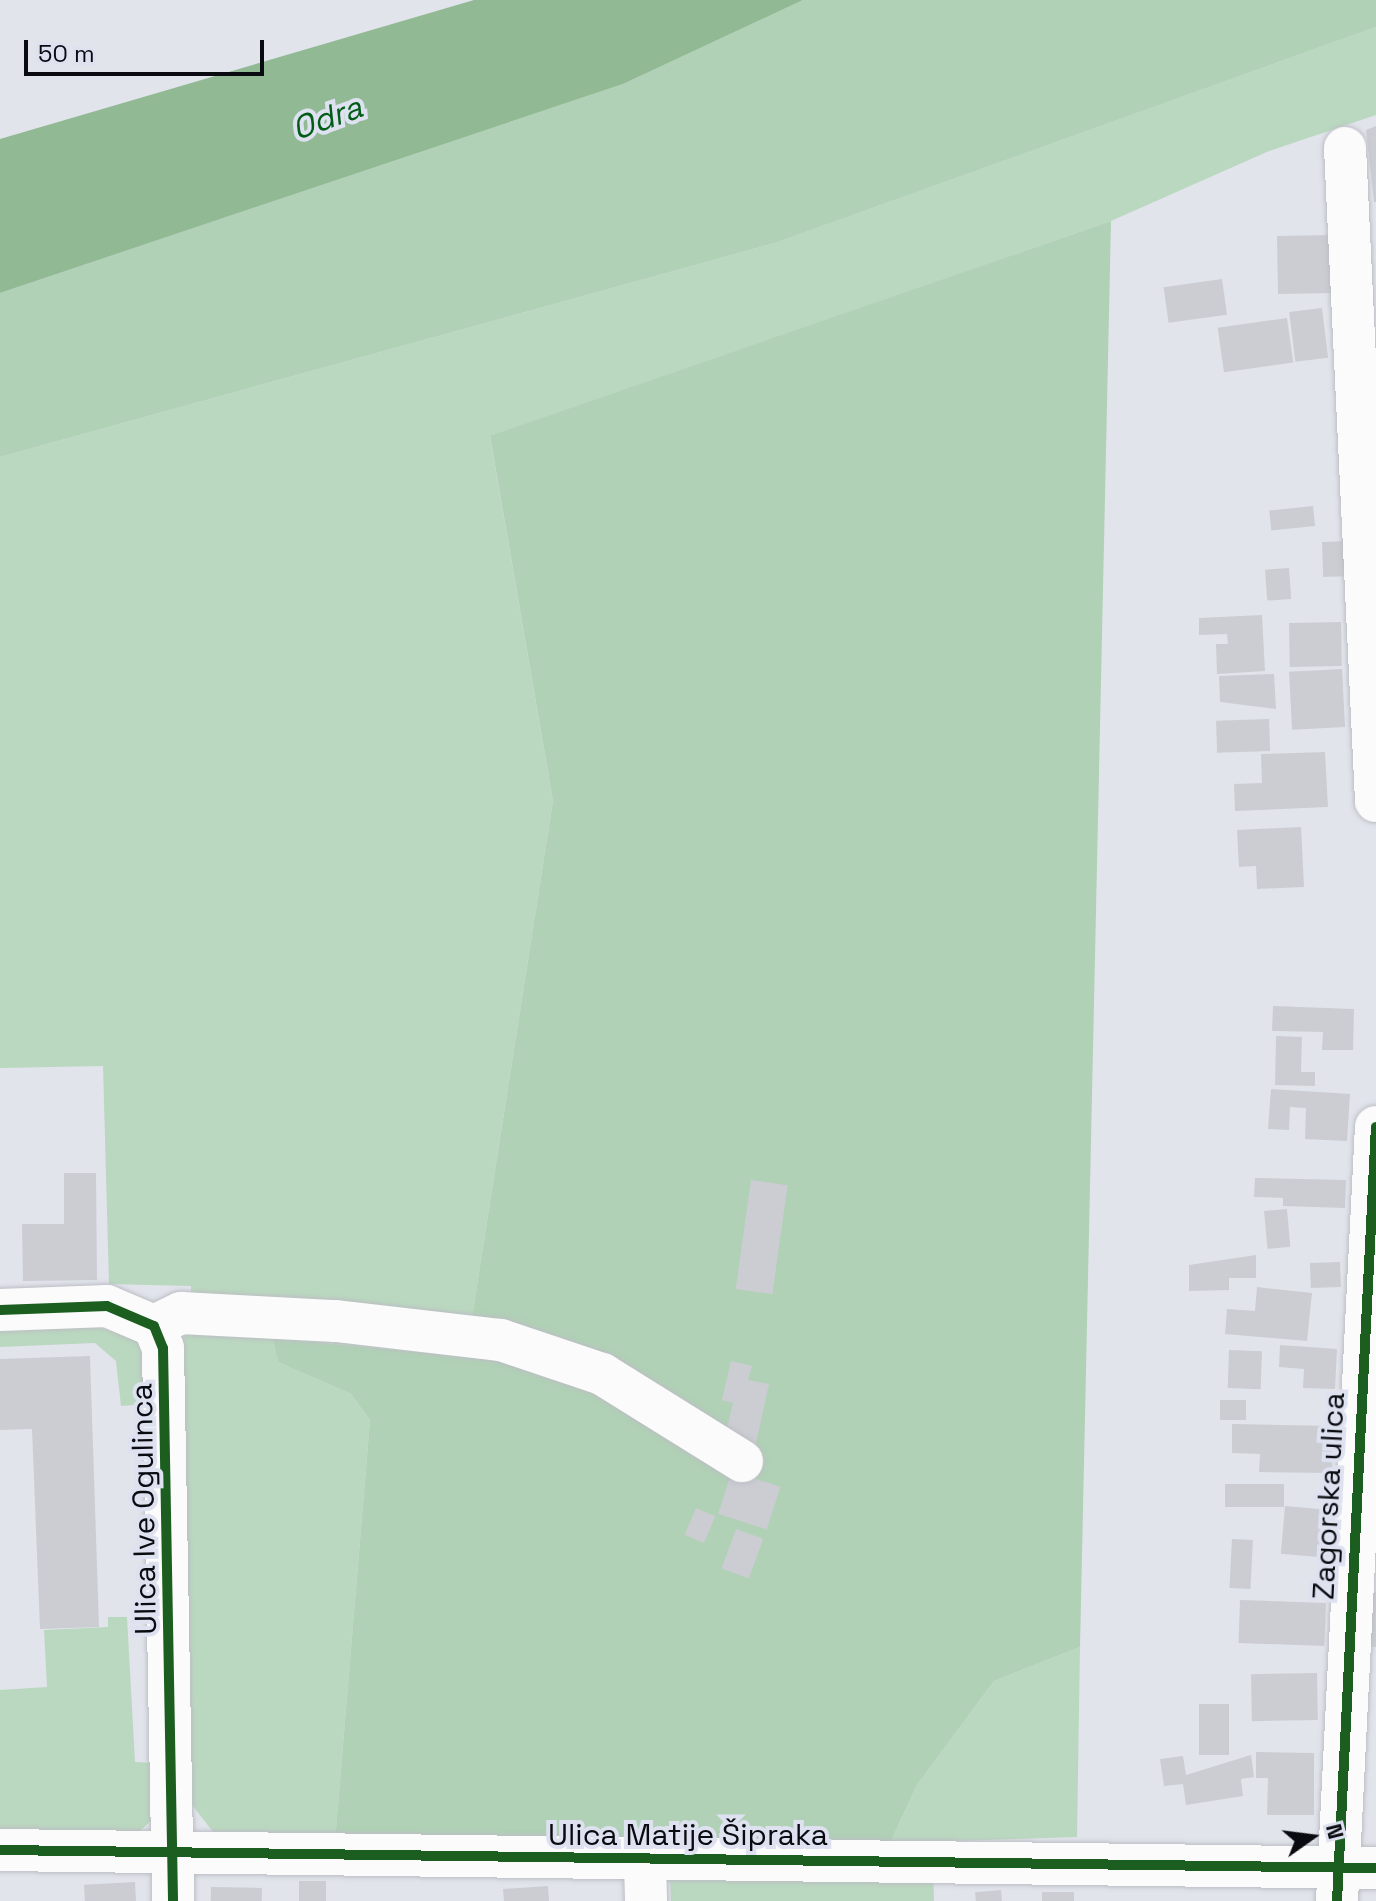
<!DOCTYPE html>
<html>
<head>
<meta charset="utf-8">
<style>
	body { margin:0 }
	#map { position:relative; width:1376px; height:1901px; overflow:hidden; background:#e2e4ec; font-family:"Space Grotesk",sans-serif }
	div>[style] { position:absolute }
	.green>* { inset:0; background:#bad8bf }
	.forest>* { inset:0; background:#b0d1b5 }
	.water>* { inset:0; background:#90b994 }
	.building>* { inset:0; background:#cbcdd3; transform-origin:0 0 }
	.roads { filter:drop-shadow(0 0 2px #bcbec4) drop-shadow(0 0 2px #bcbec4) }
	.minor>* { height:42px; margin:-21px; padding:0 21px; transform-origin:21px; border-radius:21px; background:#fbfbfc }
	.cycleway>* { height:10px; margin:-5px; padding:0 5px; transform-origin:5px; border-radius:5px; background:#1b5e20 }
	span { translate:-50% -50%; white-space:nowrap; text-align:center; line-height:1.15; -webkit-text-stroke:8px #dee1f0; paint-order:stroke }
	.street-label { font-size:30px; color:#0a0b10 }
	.water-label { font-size:32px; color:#025e16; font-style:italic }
	.north { position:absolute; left:1272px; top:1797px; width:80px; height:80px; -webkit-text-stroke:6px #dee1f0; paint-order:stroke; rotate:76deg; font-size:22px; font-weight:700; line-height:32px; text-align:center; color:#0a0b10 }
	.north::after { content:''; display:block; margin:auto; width:28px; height:36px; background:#0a0b10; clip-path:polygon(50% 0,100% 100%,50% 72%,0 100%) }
	.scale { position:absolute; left:24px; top:40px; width:240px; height:36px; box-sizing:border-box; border:4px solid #0a0b10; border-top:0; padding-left:10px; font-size:24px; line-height:28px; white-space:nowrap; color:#0a0b10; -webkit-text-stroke:6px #dee1f0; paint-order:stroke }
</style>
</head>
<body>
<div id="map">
	<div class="green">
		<i style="clip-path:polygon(1376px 27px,1376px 115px,1269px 151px,1111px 221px,490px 437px,553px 801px,473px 1311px,458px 1356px,274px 1338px,278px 1362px,351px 1394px,370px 1420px,335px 1841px,214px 1833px,192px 1805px,179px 1340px,192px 1332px,191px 1286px,109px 1284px,103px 1066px,0 1068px,0 457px,775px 243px)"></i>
		<i style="clip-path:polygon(98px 1327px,135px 1339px,143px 1349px,149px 1404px,121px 1406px,116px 1361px,95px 1343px,0 1347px,0 1331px)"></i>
		<i style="clip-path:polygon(108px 1617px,127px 1617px,135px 1762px,156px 1763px,151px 1821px,133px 1837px,0 1838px,0 1690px,47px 1687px,44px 1630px,108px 1627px)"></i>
		<i style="clip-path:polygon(1080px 1647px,1077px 1837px,890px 1843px,917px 1785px,994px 1681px)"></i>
		<i style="clip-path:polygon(933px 1868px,934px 1901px,671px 1901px,670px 1878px)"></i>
	</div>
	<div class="forest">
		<i style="clip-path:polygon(803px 0,1376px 0,1376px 27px,775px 243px,0 457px,0 293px,623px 84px)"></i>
		<i style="clip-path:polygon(1111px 221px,1080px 1647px,994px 1681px,917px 1785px,890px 1843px,335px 1841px,370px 1420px,351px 1394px,278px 1362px,273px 1338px,458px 1356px,473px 1311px,553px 801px,490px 436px)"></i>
	</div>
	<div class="water">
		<i style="clip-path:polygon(474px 0,803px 0,623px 84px,0 293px,0 139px)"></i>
	</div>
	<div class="building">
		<i style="clip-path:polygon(1376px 126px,1376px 202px,1374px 202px,1366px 130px)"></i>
		<i style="left:1331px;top:235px;width:58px;height:54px;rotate:89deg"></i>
		<i style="left:1222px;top:279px;width:36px;height:59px;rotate:82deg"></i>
		<i style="left:1322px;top:308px;width:50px;height:33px;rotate:83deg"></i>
		<i style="left:1287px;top:318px;width:45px;height:70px;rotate:82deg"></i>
		<i style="left:1313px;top:506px;width:20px;height:44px;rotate:84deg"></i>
		<i style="left:1348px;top:541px;width:35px;height:26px;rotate:88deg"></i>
		<i style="left:1289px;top:568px;width:31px;height:24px;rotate:86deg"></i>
		<i style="clip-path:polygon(1262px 615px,1265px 671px,1217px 674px,1216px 644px,1228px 644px,1227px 634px,1199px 635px,1199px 618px)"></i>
		<i style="left:1341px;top:622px;width:44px;height:52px;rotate:89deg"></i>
		<i style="left:1342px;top:669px;width:58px;height:53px;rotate:87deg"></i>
		<i style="clip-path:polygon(1274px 674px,1276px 709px,1220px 702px,1219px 676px)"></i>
		<i style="left:1269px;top:719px;width:32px;height:53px;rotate:88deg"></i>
		<i style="clip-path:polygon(1325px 752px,1328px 807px,1235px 811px,1234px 784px,1262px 783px,1261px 754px)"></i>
		<i style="clip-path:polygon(1301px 827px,1304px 887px,1257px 889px,1256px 866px,1239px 867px,1237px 830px)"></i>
		<i style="clip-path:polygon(1273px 1006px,1354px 1009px,1353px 1050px,1322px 1050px,1323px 1032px,1272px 1031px)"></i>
		<i style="clip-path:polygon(1276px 1036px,1302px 1037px,1301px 1072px,1315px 1072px,1315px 1086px,1275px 1085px)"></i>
		<i style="clip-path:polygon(1271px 1089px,1350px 1094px,1347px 1141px,1305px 1139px,1306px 1108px,1290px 1107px,1289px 1130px,1268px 1129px)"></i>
		<i style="clip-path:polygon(64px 1173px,96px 1173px,97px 1280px,23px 1281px,22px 1224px,64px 1224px)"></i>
		<i style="clip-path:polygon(1255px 1178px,1346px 1180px,1345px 1208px,1283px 1206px,1283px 1198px,1254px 1197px)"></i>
		<i style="left:751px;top:1180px;width:37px;height:110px;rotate:8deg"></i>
		<i style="left:1287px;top:1209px;width:38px;height:23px;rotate:85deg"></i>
		<i style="clip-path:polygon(1256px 1255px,1256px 1278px,1229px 1278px,1229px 1290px,1189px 1291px,1189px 1265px)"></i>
		<i style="left:1340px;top:1262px;width:25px;height:30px;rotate:88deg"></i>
		<i style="clip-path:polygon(1257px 1287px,1312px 1293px,1307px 1341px,1225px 1334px,1227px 1309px,1255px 1311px)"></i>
		<i style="clip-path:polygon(1280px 1345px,1337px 1349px,1335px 1389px,1303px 1388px,1304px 1369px,1279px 1367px)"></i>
		<i style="left:1229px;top:1350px;width:33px;height:38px;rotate:2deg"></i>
		<i style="clip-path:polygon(90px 1356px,99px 1627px,40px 1629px,32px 1429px,0 1430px,0 1359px)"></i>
		<i style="clip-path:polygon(731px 1361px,752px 1366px,748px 1380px,769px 1384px,754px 1452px,723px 1446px,733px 1403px,722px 1400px)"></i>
		<i style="left:1220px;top:1400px;width:26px;height:20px"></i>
		<i style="clip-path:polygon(1232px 1424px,1332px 1426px,1332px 1473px,1259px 1472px,1260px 1454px,1232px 1453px)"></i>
		<i style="left:732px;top:1471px;width:51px;height:45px;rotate:18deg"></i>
		<i style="left:1225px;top:1484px;width:59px;height:23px"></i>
		<i style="left:1285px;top:1506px;width:46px;height:48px;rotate:5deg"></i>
		<i style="left:696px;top:1508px;width:21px;height:29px;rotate:23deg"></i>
		<i style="left:736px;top:1529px;width:29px;height:42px;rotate:20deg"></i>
		<i style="left:1232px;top:1539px;width:21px;height:49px;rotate:3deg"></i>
		<i style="clip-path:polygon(1369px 1592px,1376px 1592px,1376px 1647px,1366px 1646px)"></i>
		<i style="left:1240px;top:1600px;width:86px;height:43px;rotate:2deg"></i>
		<i style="left:1317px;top:1673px;width:47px;height:66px;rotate:89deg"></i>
		<i style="left:1199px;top:1704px;width:30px;height:51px"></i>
		<i style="clip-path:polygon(1256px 1752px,1314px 1753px,1314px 1815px,1267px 1815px,1268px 1778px,1256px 1778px)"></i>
		<i style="clip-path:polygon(1251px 1755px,1254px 1777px,1241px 1779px,1243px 1796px,1186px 1805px,1183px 1784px,1164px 1786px,1160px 1759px,1183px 1756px,1186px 1775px)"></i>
		<i style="left:299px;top:1881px;width:27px;height:20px"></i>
		<i style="left:135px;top:1882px;width:19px;height:51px;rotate:87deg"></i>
		<i style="clip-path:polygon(548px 1886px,549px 1901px,504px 1901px,503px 1889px)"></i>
		<i style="left:211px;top:1887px;width:51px;height:14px;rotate:1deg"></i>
		<i style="left:1001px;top:1890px;width:11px;height:26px;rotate:85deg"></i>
		<i style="left:1042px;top:1892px;width:32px;height:9px"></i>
	</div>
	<div class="roads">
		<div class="minor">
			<i style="left:1345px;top:148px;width:654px;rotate:87.28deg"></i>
			<i style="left:0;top:1310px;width:107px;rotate:-2.1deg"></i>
			<i style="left:107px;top:1306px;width:51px;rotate:23.1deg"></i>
			<i style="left:154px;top:1326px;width:24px;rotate:68deg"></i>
			<i style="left:163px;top:1348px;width:553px;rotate:88.96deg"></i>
			<i style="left:154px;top:1326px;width:30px;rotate:-26deg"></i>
			<i style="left:181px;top:1313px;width:155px;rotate:3deg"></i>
			<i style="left:336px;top:1321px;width:166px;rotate:6.6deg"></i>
			<i style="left:501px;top:1340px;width:107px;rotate:18.6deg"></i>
			<i style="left:602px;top:1374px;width:165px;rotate:31.9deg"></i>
			<i style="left:0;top:1850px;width:1376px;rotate:0.75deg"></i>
			<i style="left:645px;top:1860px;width:41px;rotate:88.6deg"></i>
			<i style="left:1337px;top:1901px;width:775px;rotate:-87.12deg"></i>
		</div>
	</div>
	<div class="cycleway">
		<i style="left:0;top:1310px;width:107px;rotate:-2.1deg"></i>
		<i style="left:107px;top:1306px;width:51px;rotate:23.1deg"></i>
		<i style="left:154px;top:1326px;width:24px;rotate:68deg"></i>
		<i style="left:163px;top:1348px;width:553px;rotate:88.96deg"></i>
		<i style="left:0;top:1850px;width:1376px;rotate:0.75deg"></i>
		<i style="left:1337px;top:1901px;width:775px;rotate:-87.12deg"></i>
	</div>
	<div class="street-label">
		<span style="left:1329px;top:1496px;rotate:-87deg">Zagorska ulica</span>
		<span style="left:144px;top:1509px;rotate:-91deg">Ulica Ive Ogulinca</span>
		<span style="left:688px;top:1835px">Ulica Matije Šipraka</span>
	</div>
	<div class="water-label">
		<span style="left:327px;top:118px;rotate:-20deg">Odra</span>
	</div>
	<div class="north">N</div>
	<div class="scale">50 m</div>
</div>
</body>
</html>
